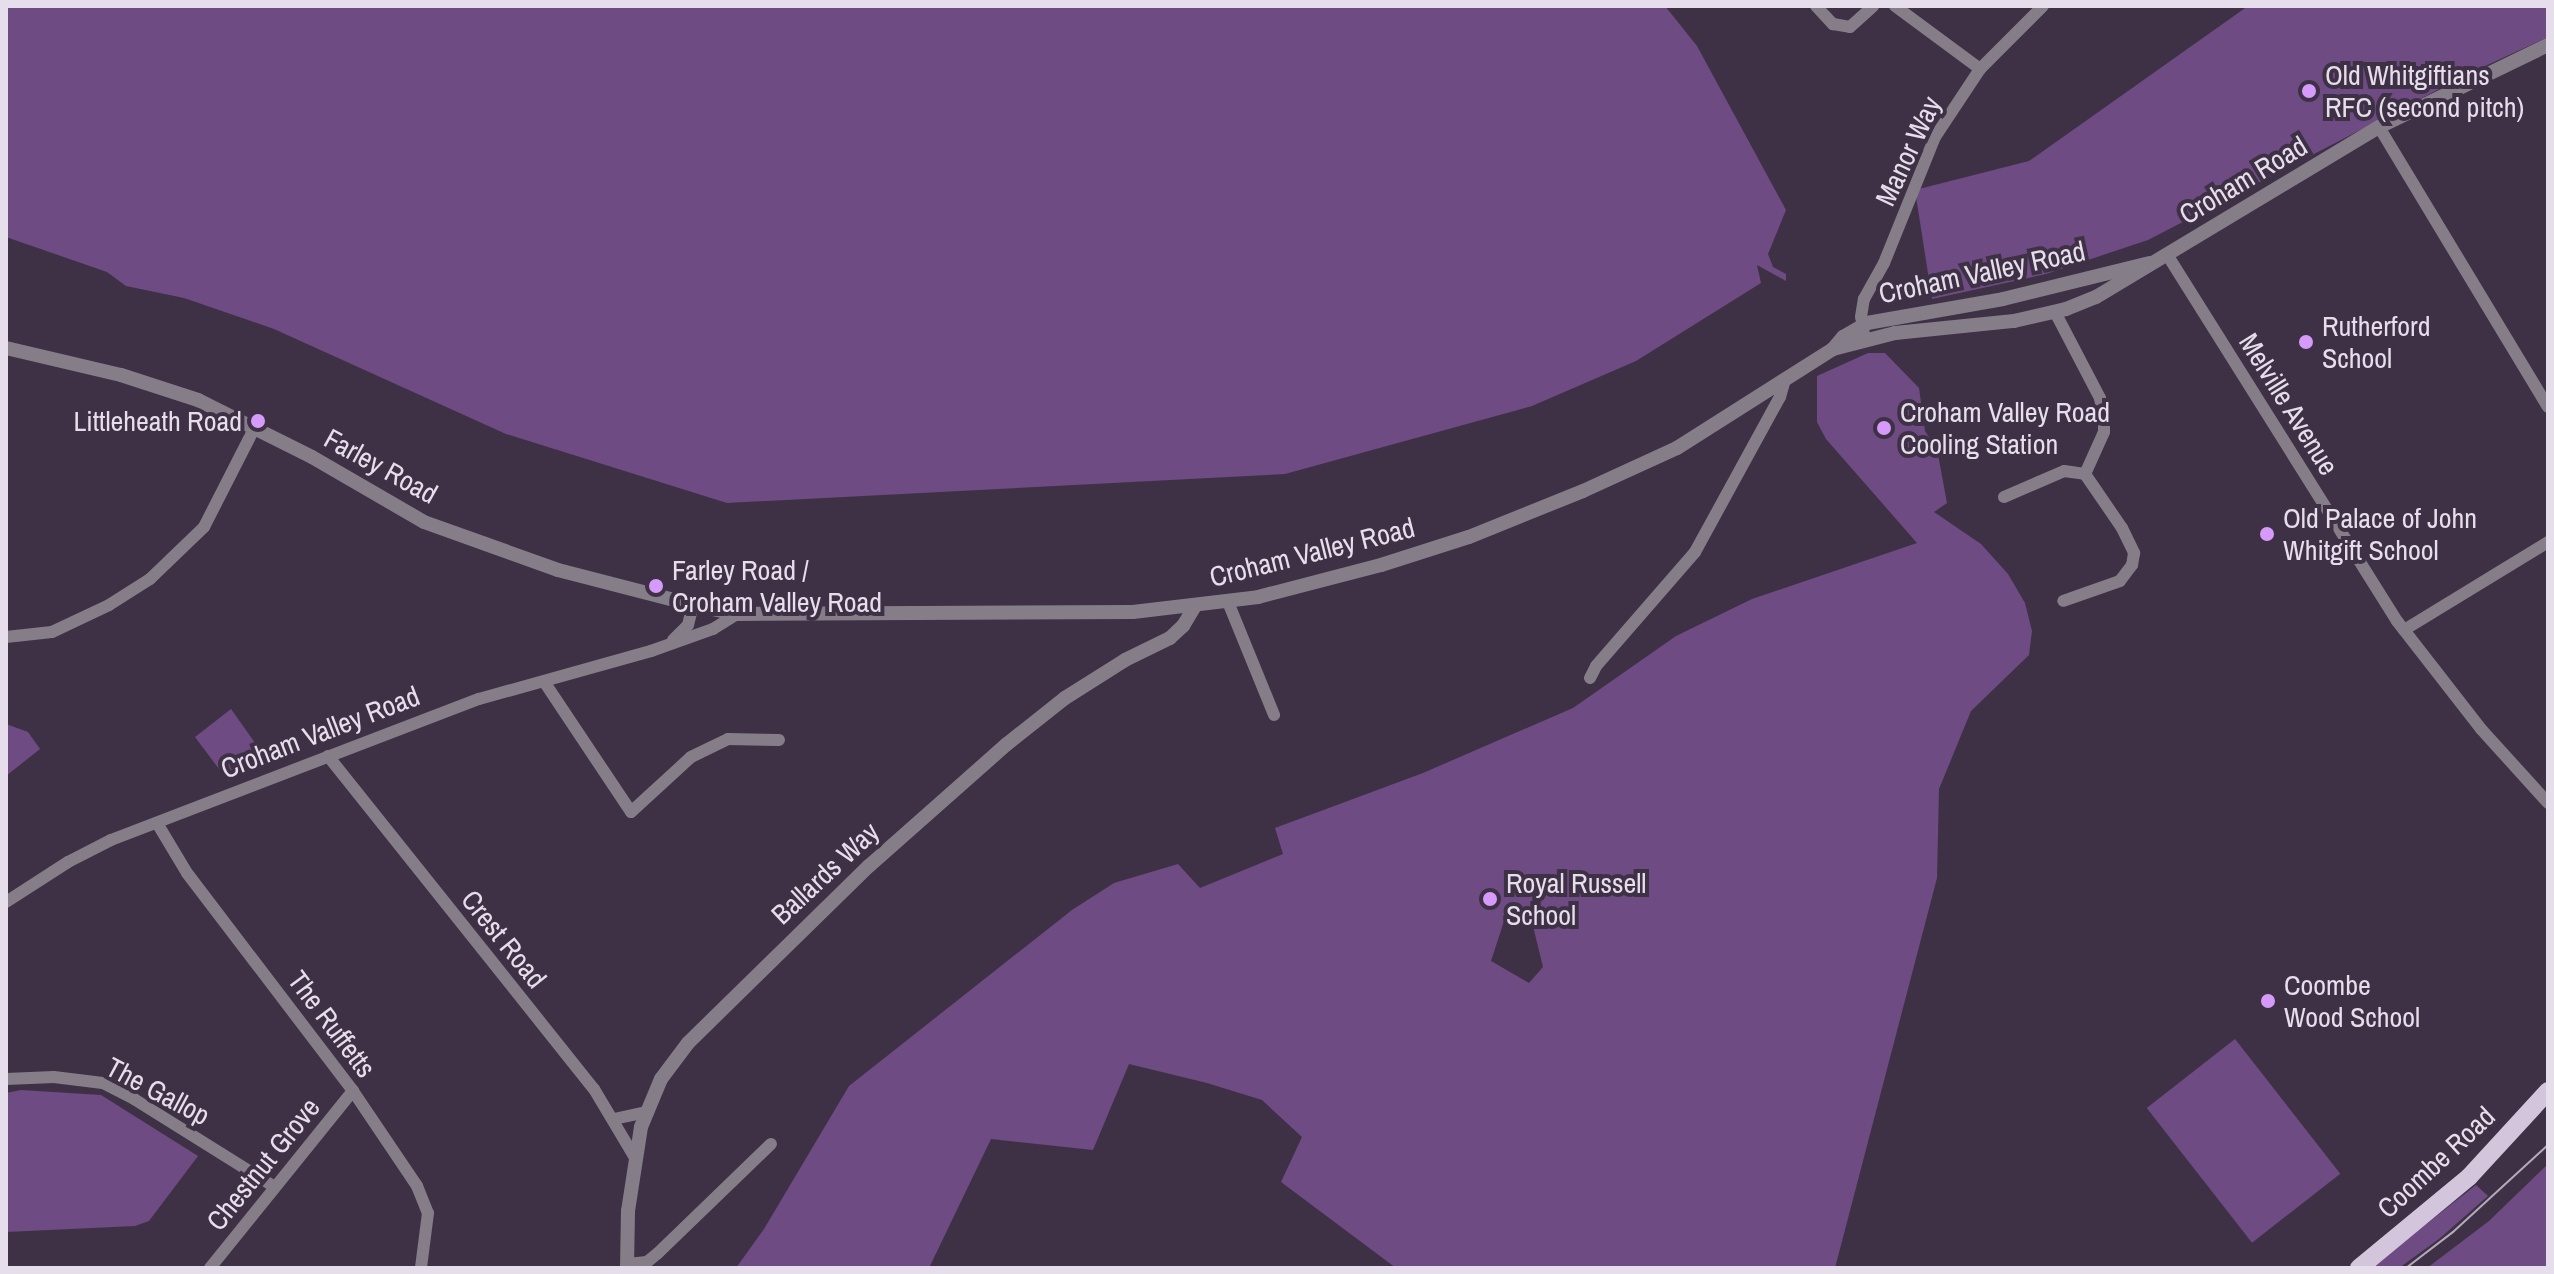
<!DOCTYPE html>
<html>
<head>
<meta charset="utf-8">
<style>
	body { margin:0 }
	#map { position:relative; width:2554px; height:1274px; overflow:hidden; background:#3e3146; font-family:"Archivo Narrow",sans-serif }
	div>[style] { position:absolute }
	.green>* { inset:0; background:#6e4b83; transform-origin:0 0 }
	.minor>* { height:12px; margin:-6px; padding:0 6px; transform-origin:6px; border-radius:6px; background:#857e89 }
	.tertiary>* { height:14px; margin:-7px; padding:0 7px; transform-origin:7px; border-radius:7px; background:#857e89 }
	.primary>* { height:18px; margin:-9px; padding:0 9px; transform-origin:9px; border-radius:9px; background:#d3c5dc }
	.tram>* { height:2px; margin:-1px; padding:0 1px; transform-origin:1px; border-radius:1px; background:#b4abba }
	.dots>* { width:22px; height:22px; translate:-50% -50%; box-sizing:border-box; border:4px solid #3e3146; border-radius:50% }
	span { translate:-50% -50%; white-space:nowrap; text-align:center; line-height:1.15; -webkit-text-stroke:8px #3e3146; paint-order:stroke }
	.poi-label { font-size:28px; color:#e6deeb }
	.left { translate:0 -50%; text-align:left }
	.right { translate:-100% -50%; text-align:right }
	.street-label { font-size:28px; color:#e6deeb }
	.frame { position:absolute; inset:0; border:8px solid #e6deeb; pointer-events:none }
</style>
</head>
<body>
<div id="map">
	<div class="green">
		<i style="clip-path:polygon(6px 6px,1665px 6px,1697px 46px,1786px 210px,1768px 254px,1773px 267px,1786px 274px,1786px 281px,1757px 265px,1761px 283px,1636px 361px,1532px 406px,1285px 474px,727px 503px,506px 434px,274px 329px,184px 298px,126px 286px,107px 272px,6px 237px)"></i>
		<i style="clip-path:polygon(2248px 6px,2548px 6px,2548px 37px,2470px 73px,2148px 240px,2046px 274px,1932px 299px,1915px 190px,2029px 161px)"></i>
		<i style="clip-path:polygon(evenodd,1868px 353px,1885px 353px,1919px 388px,1925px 431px,1937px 449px,1947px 503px,1934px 512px,1981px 544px,2008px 574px,2025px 603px,2032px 631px,2029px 655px,1971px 711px,1939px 789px,1937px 878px,1835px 1268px,1396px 1268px,1281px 1182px,1302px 1137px,1262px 1100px,1207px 1083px,1129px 1064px,1093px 1150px,991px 1139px,929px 1268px,736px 1268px,764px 1229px,849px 1086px,1072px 910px,1114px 883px,1178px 864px,1200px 888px,1283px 854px,1275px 828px,1423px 773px,1573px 708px,1676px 636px,1752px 599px,1917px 543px,1826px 439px,1817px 422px,1817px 376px,1868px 353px,1507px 912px,1531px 918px,1543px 967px,1529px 983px,1491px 961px,1507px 912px)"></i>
		<i style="clip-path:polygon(231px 709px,270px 764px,228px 781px,195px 737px)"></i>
		<i style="clip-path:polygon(6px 724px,28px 732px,40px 749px,6px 776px)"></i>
		<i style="left:2235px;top:1039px;width:171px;height:112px;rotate:52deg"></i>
		<i style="clip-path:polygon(21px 1090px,101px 1095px,198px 1156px,149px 1221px,135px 1226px,6px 1232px,6px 1093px)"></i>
		<i style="clip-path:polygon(2548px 1164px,2548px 1268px,2427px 1268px,2489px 1221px)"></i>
		<i style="clip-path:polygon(2476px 1185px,2488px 1196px,2439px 1239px,2399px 1268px,2370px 1268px)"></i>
	</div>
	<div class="minor">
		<i style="left:1816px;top:6px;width:25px;rotate:47deg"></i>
		<i style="left:1833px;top:24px;width:17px;rotate:10deg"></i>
		<i style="left:1850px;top:27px;width:31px;rotate:-42deg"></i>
		<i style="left:1895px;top:6px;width:106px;rotate:36.5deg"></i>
		<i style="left:2379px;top:127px;width:327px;rotate:58.9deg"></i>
		<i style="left:2168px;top:256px;width:431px;rotate:57.9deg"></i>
		<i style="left:2397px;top:621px;width:137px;rotate:52.1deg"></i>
		<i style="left:2481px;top:729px;width:100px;rotate:47.8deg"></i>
		<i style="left:2055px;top:312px;width:97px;rotate:62.4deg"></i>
		<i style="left:2100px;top:398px;width:23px;rotate:80deg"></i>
		<i style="left:2104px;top:421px;width:11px;rotate:90deg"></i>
		<i style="left:2104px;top:432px;width:46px;rotate:114.3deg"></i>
		<i style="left:2085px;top:474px;width:65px;rotate:55.6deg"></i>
		<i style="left:2122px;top:528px;width:28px;rotate:64deg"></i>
		<i style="left:2134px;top:553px;width:12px;rotate:99deg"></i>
		<i style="left:2132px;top:565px;width:20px;rotate:127deg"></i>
		<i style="left:2120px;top:581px;width:60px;rotate:160.7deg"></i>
		<i style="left:1865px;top:341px;width:24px;rotate:-99deg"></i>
		<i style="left:1861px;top:317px;width:18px;rotate:-81deg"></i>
		<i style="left:1864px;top:299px;width:41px;rotate:-60.9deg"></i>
		<i style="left:1884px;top:263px;width:136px;rotate:-68deg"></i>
		<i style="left:1935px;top:137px;width:82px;rotate:-56.5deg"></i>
		<i style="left:1980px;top:69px;width:89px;rotate:-45deg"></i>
		<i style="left:2004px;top:497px;width:65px;rotate:-23.4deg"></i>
		<i style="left:2064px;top:471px;width:21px;rotate:8deg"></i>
		<i style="left:1228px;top:602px;width:122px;rotate:67.8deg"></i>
		<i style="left:2404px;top:630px;width:169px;rotate:-31.4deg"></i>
		<i style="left:6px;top:637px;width:46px;rotate:-6.2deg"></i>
		<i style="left:52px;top:632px;width:63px;rotate:-25.3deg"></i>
		<i style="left:109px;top:605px;width:49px;rotate:-32.4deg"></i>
		<i style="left:150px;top:579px;width:75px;rotate:-43.9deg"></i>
		<i style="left:204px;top:527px;width:110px;rotate:-63deg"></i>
		<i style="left:673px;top:640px;width:21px;rotate:-45deg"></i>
		<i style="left:688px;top:625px;width:21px;rotate:-76deg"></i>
		<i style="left:1590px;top:678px;width:13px;rotate:-63deg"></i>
		<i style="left:1596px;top:666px;width:151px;rotate:-49deg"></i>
		<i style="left:1695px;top:552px;width:177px;rotate:-61.3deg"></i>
		<i style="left:1780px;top:397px;width:19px;rotate:-74deg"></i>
		<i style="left:545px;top:683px;width:155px;rotate:56.3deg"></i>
		<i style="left:631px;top:812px;width:81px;rotate:-42.5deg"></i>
		<i style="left:691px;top:757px;width:41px;rotate:-25.9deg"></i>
		<i style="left:728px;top:739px;width:51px;rotate:1.1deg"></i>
		<i style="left:328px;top:756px;width:426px;rotate:51.4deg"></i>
		<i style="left:594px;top:1089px;width:78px;rotate:59.2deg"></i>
		<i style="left:157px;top:823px;width:58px;rotate:59deg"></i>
		<i style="left:187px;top:873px;width:274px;rotate:52.7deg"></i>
		<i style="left:353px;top:1091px;width:115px;rotate:56deg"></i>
		<i style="left:417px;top:1186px;width:29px;rotate:68deg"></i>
		<i style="left:428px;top:1213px;width:55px;rotate:97.3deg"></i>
		<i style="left:6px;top:902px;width:74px;rotate:-32.8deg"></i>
		<i style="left:68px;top:862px;width:48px;rotate:-27.1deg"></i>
		<i style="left:111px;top:840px;width:394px;rotate:-21deg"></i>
		<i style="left:479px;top:699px;width:179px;rotate:-15.6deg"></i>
		<i style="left:651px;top:651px;width:66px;rotate:-19.5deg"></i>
		<i style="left:713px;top:629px;width:28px;rotate:-32deg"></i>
		<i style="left:6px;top:1079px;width:48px;rotate:-2.4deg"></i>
		<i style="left:54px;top:1077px;width:49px;rotate:7deg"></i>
		<i style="left:103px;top:1083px;width:35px;rotate:27deg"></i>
		<i style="left:134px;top:1099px;width:166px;rotate:32deg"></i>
		<i style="left:614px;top:1119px;width:35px;rotate:-12deg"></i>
		<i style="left:628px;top:1264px;width:19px;rotate:-6deg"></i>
		<i style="left:647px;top:1262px;width:14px;rotate:-39deg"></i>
		<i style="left:658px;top:1253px;width:157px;rotate:-44deg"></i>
		<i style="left:210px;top:1268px;width:228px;rotate:-51.1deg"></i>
	</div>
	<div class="tertiary">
		<i style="left:6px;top:348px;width:118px;rotate:13.2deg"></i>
		<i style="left:121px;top:375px;width:81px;rotate:18deg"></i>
		<i style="left:198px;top:400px;width:127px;rotate:26.6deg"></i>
		<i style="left:312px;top:457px;width:129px;rotate:30.1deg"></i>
		<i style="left:424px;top:522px;width:142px;rotate:19.7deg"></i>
		<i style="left:558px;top:570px;width:139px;rotate:14.5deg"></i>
		<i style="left:693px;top:605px;width:45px;rotate:11.6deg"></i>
		<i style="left:737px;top:614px;width:396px;rotate:-0.3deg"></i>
		<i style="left:1133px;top:612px;width:126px;rotate:-6.8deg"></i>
		<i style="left:1258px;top:597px;width:127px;rotate:-14.6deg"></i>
		<i style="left:1381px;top:565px;width:92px;rotate:-17.7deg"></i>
		<i style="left:1469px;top:537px;width:123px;rotate:-22deg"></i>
		<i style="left:1583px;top:491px;width:103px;rotate:-24.6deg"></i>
		<i style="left:1677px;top:448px;width:185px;rotate:-32.4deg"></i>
		<i style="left:1833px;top:349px;width:16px;rotate:-50deg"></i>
		<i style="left:1843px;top:337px;width:28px;rotate:-30deg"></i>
		<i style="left:1867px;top:323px;width:138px;rotate:-10deg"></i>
		<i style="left:2003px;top:299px;width:151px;rotate:-13.8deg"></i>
		<i style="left:1833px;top:349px;width:64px;rotate:-14.5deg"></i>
		<i style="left:1895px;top:333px;width:120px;rotate:-5.8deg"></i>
		<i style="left:2014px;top:321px;width:53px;rotate:-13deg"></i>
		<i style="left:2066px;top:309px;width:32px;rotate:-22deg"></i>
		<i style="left:2096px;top:297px;width:330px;rotate:-31deg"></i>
		<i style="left:2379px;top:127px;width:188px;rotate:-25.9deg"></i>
		<i style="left:627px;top:1268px;width:57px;rotate:-89deg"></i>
		<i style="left:628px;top:1211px;width:85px;rotate:-81.2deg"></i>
		<i style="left:641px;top:1127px;width:52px;rotate:-67.4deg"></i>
		<i style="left:661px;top:1079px;width:45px;rotate:-53.1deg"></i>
		<i style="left:688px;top:1043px;width:253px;rotate:-44.4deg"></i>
		<i style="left:869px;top:866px;width:184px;rotate:-41.5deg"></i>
		<i style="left:1007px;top:744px;width:74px;rotate:-38.4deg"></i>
		<i style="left:1065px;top:698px;width:71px;rotate:-32.3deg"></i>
		<i style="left:1125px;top:660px;width:50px;rotate:-26.1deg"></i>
		<i style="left:1170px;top:638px;width:18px;rotate:-43deg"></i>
		<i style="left:1183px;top:626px;width:21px;rotate:-59deg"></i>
	</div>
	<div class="primary">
		<i style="left:2359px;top:1268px;width:143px;rotate:-39.6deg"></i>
		<i style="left:2469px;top:1177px;width:117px;rotate:-47.4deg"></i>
	</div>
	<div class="tram">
		<i style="left:2406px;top:1268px;width:59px;rotate:-37.5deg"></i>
		<i style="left:2453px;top:1232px;width:129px;rotate:-42.5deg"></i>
	</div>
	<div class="dots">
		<i style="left:2309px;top:91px;background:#d69bfa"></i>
		<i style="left:2306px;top:342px;background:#d69bfa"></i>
		<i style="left:258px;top:421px;background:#d69bfa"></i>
		<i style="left:1884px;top:428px;background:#d69bfa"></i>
		<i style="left:2267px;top:534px;background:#d69bfa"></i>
		<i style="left:656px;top:586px;background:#d69bfa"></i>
		<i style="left:1490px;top:899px;background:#d69bfa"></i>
		<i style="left:2268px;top:1001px;background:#d69bfa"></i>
	</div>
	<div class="poi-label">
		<span class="left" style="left:2325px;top:91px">Old Whitgiftians<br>RFC (second pitch)</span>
		<span class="left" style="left:2322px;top:342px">Rutherford<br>School</span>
		<span class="left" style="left:1900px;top:428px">Croham Valley Road<br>Cooling Station</span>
		<span class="right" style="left:242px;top:421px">Littleheath Road</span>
		<span class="left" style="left:2283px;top:534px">Old Palace of John<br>Whitgift School</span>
		<span class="left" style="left:672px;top:586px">Farley Road /<br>Croham Valley Road</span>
		<span class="left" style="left:1506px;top:899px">Royal Russell<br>School</span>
		<span class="left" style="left:2284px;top:1001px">Coombe<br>Wood School</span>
	</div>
	<div class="street-label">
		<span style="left:1908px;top:151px;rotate:-65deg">Manor Way</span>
		<span style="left:2243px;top:180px;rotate:-31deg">Croham Road</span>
		<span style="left:1982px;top:272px;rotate:-12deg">Croham Valley Road</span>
		<span style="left:2289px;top:404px;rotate:58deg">Melville Avenue</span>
		<span style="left:381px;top:466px;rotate:29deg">Farley Road</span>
		<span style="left:1312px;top:552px;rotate:-14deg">Croham Valley Road</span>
		<span style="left:320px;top:732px;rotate:-21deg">Croham Valley Road</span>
		<span style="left:825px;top:873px;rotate:-43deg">Ballards Way</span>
		<span style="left:504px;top:939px;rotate:51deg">Crest Road</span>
		<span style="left:332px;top:1024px;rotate:53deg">The Ruffetts</span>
		<span style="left:158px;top:1091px;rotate:28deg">The Gallop</span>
		<span style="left:2436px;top:1162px;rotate:-43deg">Coombe Road</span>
		<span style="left:263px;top:1164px;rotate:-51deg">Chestnut Grove</span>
	</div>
	<div class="frame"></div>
</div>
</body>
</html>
